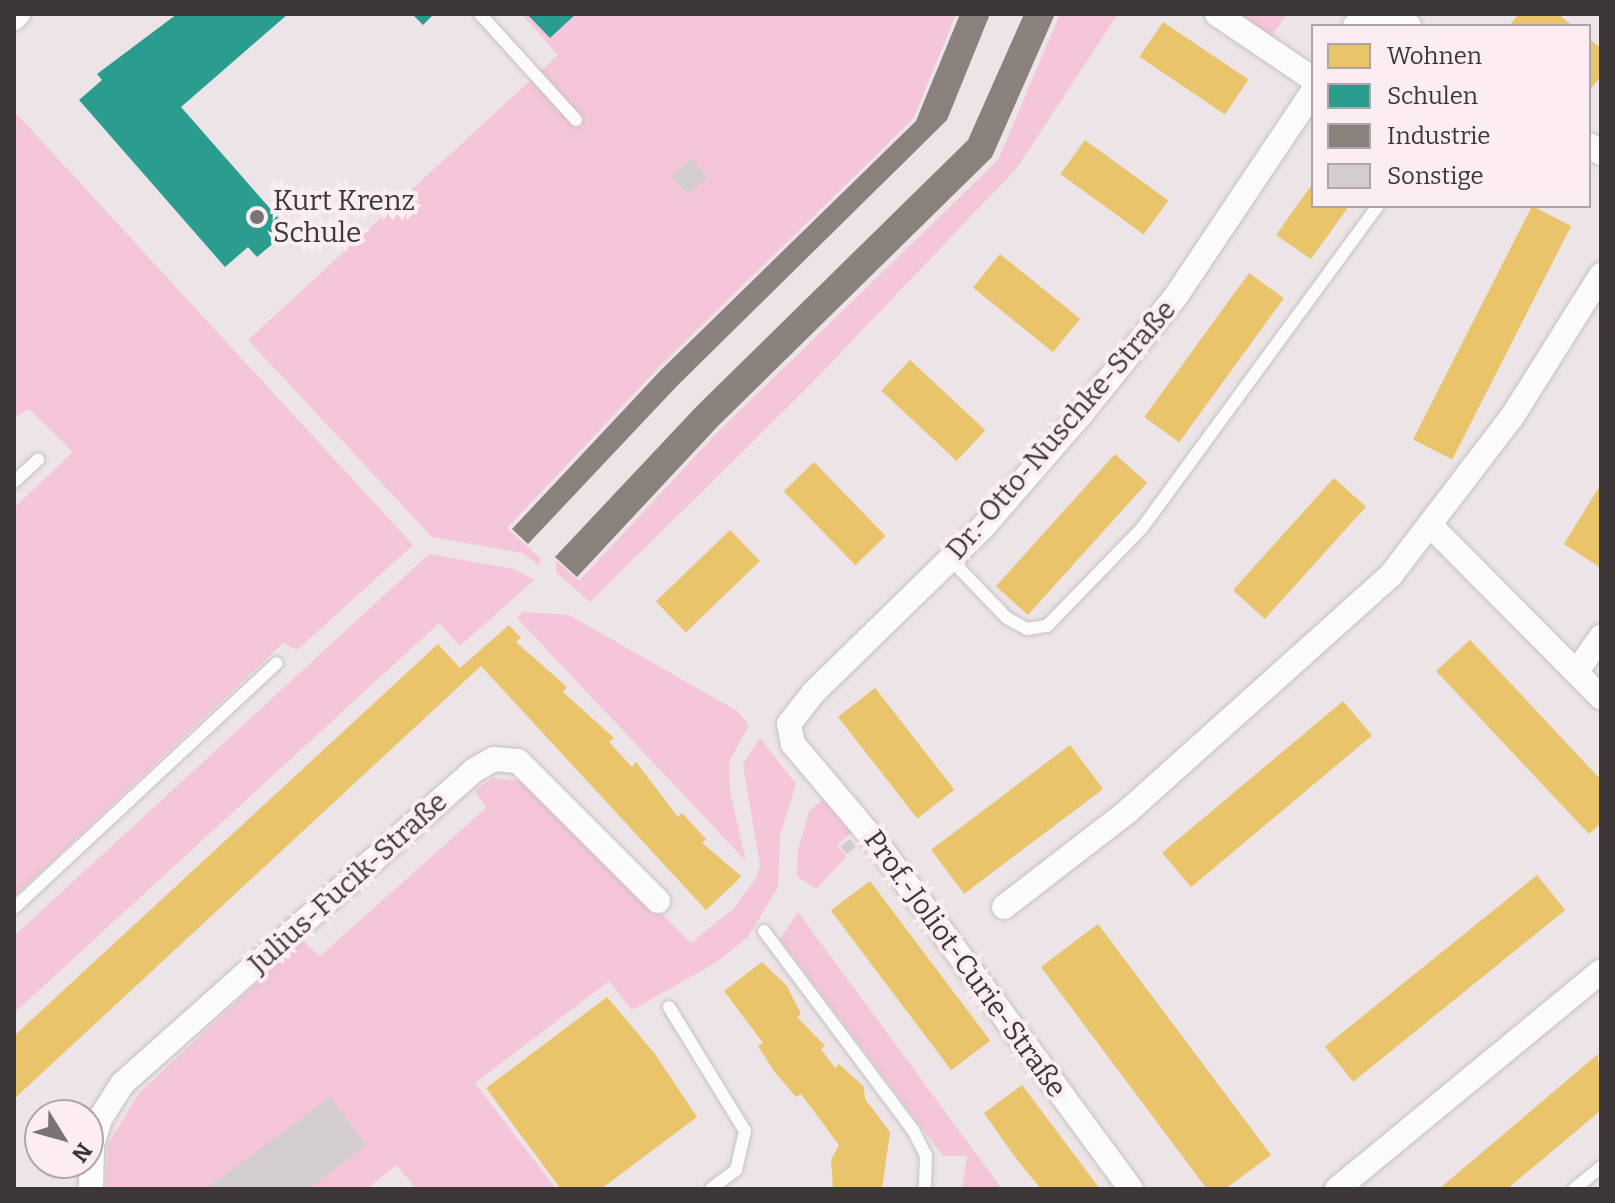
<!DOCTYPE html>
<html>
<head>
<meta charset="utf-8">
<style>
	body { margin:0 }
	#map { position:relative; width:1615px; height:1203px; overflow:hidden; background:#ece4e7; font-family:Bitter,serif }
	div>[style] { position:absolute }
	.green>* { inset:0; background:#f5c5da }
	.homes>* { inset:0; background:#e9c46a; transform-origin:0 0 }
	.schools>* { inset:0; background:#2a9d8f }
	.industry>* { inset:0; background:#8a817c }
	.building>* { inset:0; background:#d2cdcf; transform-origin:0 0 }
	.roads { filter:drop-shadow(0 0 2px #c7c1c3) drop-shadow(0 0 2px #c7c1c3) }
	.service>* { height:12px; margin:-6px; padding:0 6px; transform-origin:6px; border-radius:6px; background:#fcfbfb }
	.minor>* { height:24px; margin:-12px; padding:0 12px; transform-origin:12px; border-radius:12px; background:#fcfbfb }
	.dots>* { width:22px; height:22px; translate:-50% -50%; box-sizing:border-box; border:4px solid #fcedf3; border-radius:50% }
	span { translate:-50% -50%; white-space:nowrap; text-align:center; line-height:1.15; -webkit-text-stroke:8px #fcedf3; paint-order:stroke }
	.poi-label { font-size:28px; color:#3b3638 }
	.left { translate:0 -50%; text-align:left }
	.street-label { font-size:28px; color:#3b3638 }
	.frame { position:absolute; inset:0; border:16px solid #3b3638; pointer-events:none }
	.legend { position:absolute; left:1311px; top:24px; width:280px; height:184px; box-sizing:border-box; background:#fcedf3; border:2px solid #afa4a8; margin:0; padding:10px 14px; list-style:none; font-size:24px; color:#3b3638 }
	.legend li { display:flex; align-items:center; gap:16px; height:40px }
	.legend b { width:40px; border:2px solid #afa4a8 }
	.north { position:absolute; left:24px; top:1099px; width:80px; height:80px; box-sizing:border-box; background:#fcedf3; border:2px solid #afa4a8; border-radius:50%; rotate:127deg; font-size:22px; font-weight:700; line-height:32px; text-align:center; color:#3b3638 }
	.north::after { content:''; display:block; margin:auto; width:28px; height:36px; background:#797375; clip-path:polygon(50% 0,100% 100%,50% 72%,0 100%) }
</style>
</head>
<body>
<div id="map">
	<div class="green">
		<i style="clip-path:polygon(522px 14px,956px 14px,913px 119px,660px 366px,507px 528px,541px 559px,539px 565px,522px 553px,432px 537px,248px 340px,558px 55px)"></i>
		<i style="clip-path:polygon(1060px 14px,1118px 14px,1016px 169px,805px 390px,590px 602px,556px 572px,556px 560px,579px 581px,719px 431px,998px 160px)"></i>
		<i style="clip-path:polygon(1240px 14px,1287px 14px,1271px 37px)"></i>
		<i style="clip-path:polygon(14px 111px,413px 545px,297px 650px,283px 643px,14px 897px,14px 508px,73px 452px,29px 409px,14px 417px)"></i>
		<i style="clip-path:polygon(429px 554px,514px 569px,534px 580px,460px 646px,439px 623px,14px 1013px,14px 936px)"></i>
		<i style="clip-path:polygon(524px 612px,569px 615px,737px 711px,749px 725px,729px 762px,730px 792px,746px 861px,517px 618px)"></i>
		<i style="clip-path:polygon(760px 738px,796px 784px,780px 835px,778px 887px,748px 937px,717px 962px,632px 1010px,609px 981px,475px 1083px,556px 1189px,416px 1189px,397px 1165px,366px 1189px,106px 1189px,108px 1144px,139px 1093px,302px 941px,320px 956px,486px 808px,475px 791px,492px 778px,522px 781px,537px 790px,691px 943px,734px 908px,756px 878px,760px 865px,743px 764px)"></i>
		<i style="clip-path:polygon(823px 800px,854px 831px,837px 845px,846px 857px,816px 889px,797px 876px,798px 850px,809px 811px)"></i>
		<i style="clip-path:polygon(798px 912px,1002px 1189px,962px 1189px,967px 1156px,943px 1156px,780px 939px)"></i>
	</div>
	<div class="homes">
		<i style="clip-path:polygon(1519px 14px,1558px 14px,1573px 26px,1509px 26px)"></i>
		<i style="left:1163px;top:22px;width:103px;height:42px;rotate:34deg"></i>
		<i style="clip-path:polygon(1589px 39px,1601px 48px,1601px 76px,1589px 91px)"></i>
		<i style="left:1085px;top:140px;width:103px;height:42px;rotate:36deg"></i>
		<i style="clip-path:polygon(1313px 183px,1313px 206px,1349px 206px,1311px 259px,1276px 235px)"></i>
		<i style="left:1532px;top:206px;width:44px;height:262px;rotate:27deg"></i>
		<i style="left:1000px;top:254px;width:103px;height:43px;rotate:39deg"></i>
		<i style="left:1249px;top:273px;width:43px;height:178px;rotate:36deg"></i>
		<i style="left:910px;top:360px;width:103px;height:42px;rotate:43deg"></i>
		<i style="left:1115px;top:454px;width:43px;height:178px;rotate:42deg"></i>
		<i style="left:814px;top:462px;width:103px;height:42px;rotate:46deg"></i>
		<i style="left:1334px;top:478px;width:43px;height:151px;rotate:42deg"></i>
		<i style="clip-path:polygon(1601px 484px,1601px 568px,1564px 544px)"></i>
		<i style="left:730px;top:530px;width:43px;height:103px;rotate:46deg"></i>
		<i style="clip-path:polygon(509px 625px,521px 638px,516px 642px,567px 687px,563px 692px,614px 738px,609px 742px,632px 767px,636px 762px,678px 817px,682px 813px,706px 839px,702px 843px,741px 876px,737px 881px,706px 910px,481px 666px,14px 1099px,14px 1036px,438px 644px,460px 668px)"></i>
		<i style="clip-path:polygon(1470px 640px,1601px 780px,1601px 823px,1589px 834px,1436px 671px)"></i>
		<i style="left:875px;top:688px;width:129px;height:47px;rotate:52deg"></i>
		<i style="left:1343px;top:701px;width:45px;height:236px;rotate:50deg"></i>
		<i style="left:1070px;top:745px;width:55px;height:174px;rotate:53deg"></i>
		<i style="left:1537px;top:875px;width:45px;height:273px;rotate:51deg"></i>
		<i style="left:870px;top:881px;width:200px;height:49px;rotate:53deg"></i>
		<i style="clip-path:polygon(1098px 924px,1271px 1155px,1225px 1189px,1207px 1189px,1041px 967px)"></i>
		<i style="clip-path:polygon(762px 962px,787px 986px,801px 1014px,797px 1017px,825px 1046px,821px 1049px,835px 1068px,839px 1064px,864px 1087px,865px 1099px,890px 1132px,882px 1189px,833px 1189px,831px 1160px,839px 1145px,801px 1094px,796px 1097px,774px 1071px,758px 1046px,763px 1043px,724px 991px)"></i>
		<i style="clip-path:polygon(607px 997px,655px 1054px,697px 1117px,601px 1189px,561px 1189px,486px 1088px)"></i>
		<i style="clip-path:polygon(1598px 1054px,1601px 1110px,1562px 1143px,1507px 1189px,1439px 1189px)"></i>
		<i style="clip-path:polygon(1022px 1085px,1100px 1189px,1041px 1189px,1015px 1157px,984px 1113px)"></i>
	</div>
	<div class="schools">
		<i style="clip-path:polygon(177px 14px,288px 14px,181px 107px,289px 230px,257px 257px,248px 247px,225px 267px,79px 100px,102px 80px,97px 74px)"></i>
		<i style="clip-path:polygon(412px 14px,429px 14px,432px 16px,423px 25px)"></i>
		<i style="clip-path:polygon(527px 14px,576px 14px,550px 38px)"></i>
	</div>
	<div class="industry">
		<i style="clip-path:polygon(960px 14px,990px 14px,947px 120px,677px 386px,528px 544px,512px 529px,662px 369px,916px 121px)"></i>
		<i style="clip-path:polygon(1024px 14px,1055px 14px,992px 157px,717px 427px,577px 577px,555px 557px,697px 406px,968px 140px)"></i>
	</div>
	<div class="building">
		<i style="left:691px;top:159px;width:24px;height:26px;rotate:48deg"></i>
		<i style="left:850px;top:839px;width:10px;height:12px;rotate:53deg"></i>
		<i style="clip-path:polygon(330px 1097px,366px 1145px,308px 1189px,206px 1189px)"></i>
	</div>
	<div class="roads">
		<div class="service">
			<i style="left:480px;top:14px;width:143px;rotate:47.8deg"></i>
			<i style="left:14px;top:482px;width:33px;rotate:-43deg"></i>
			<i style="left:951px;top:560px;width:81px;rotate:46deg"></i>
			<i style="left:1007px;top:618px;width:23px;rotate:29deg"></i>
			<i style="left:1027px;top:629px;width:20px;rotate:-9deg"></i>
			<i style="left:1047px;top:626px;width:136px;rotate:-45.9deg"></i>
			<i style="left:1142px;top:528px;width:399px;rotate:-53.8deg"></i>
			<i style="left:14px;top:908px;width:359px;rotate:-43deg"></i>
			<i style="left:764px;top:931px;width:249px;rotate:53.2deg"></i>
			<i style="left:913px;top:1130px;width:28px;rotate:63deg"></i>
			<i style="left:926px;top:1155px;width:34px;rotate:92deg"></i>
			<i style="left:669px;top:1007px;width:145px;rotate:58.5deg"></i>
			<i style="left:745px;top:1131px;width:40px;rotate:103deg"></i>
			<i style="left:736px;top:1170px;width:31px;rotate:143deg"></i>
			<i style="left:1574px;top:1189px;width:35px;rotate:-39deg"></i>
		</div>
		<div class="minor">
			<i style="left:1217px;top:14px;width:116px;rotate:34.1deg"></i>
			<i style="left:14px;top:18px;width:6px;rotate:-45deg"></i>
			<i style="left:1355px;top:26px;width:20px;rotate:-30deg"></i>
			<i style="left:1372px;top:16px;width:18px;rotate:-3deg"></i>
			<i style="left:1390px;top:15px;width:22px;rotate:30deg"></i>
			<i style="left:1589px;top:145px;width:14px;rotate:34deg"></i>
			<i style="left:1430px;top:525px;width:243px;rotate:45.2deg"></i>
			<i style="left:1577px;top:671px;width:42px;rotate:-54.8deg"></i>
			<i style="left:1004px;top:907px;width:157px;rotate:-37.7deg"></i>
			<i style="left:1128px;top:811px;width:353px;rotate:-41.9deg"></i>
			<i style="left:1391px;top:575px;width:199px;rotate:-52.6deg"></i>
			<i style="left:1512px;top:417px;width:168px;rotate:-57.9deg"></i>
			<i style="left:91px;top:1189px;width:44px;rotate:-88.7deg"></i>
			<i style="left:92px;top:1145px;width:27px;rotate:-73deg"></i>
			<i style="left:100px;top:1119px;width:41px;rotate:-57.8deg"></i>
			<i style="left:122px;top:1084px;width:470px;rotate:-41.7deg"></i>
			<i style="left:473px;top:771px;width:24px;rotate:-30deg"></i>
			<i style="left:494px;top:759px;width:24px;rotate:5deg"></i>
			<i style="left:518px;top:761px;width:198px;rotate:45deg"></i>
			<i style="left:1131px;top:1189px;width:432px;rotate:-126.3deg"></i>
			<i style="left:875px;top:841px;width:127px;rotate:-130.2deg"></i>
			<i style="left:793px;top:744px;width:20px;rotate:-101deg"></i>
			<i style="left:789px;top:724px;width:39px;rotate:-52deg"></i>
			<i style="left:813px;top:693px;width:238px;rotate:-44.3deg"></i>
			<i style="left:983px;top:527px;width:151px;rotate:-49deg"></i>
			<i style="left:1082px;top:413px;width:150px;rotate:-51.2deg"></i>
			<i style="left:1176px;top:296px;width:247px;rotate:-56.2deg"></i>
			<i style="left:1337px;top:1189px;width:342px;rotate:-39.5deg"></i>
		</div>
	</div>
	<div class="dots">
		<i style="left:257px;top:217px;background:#797375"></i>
	</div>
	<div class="poi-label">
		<span class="left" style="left:273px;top:217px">Kurt Krenz<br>Schule</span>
	</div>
	<div class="street-label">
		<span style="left:1061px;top:430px;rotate:-49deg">Dr.-Otto-Nuschke-Straße</span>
		<span style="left:348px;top:883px;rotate:-42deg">Julius-Fucik-Straße</span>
		<span style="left:965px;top:964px;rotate:54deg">Prof.-Joliot-Curie-Straße</span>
	</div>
	<div class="frame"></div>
	<ul class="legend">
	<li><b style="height:22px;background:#e9c46a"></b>Wohnen</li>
	<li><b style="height:22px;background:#2a9d8f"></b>Schulen</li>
	<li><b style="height:22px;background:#8a817c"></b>Industrie</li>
	<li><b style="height:22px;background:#d2cdcf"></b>Sonstige</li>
	</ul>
	<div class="north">N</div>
</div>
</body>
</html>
